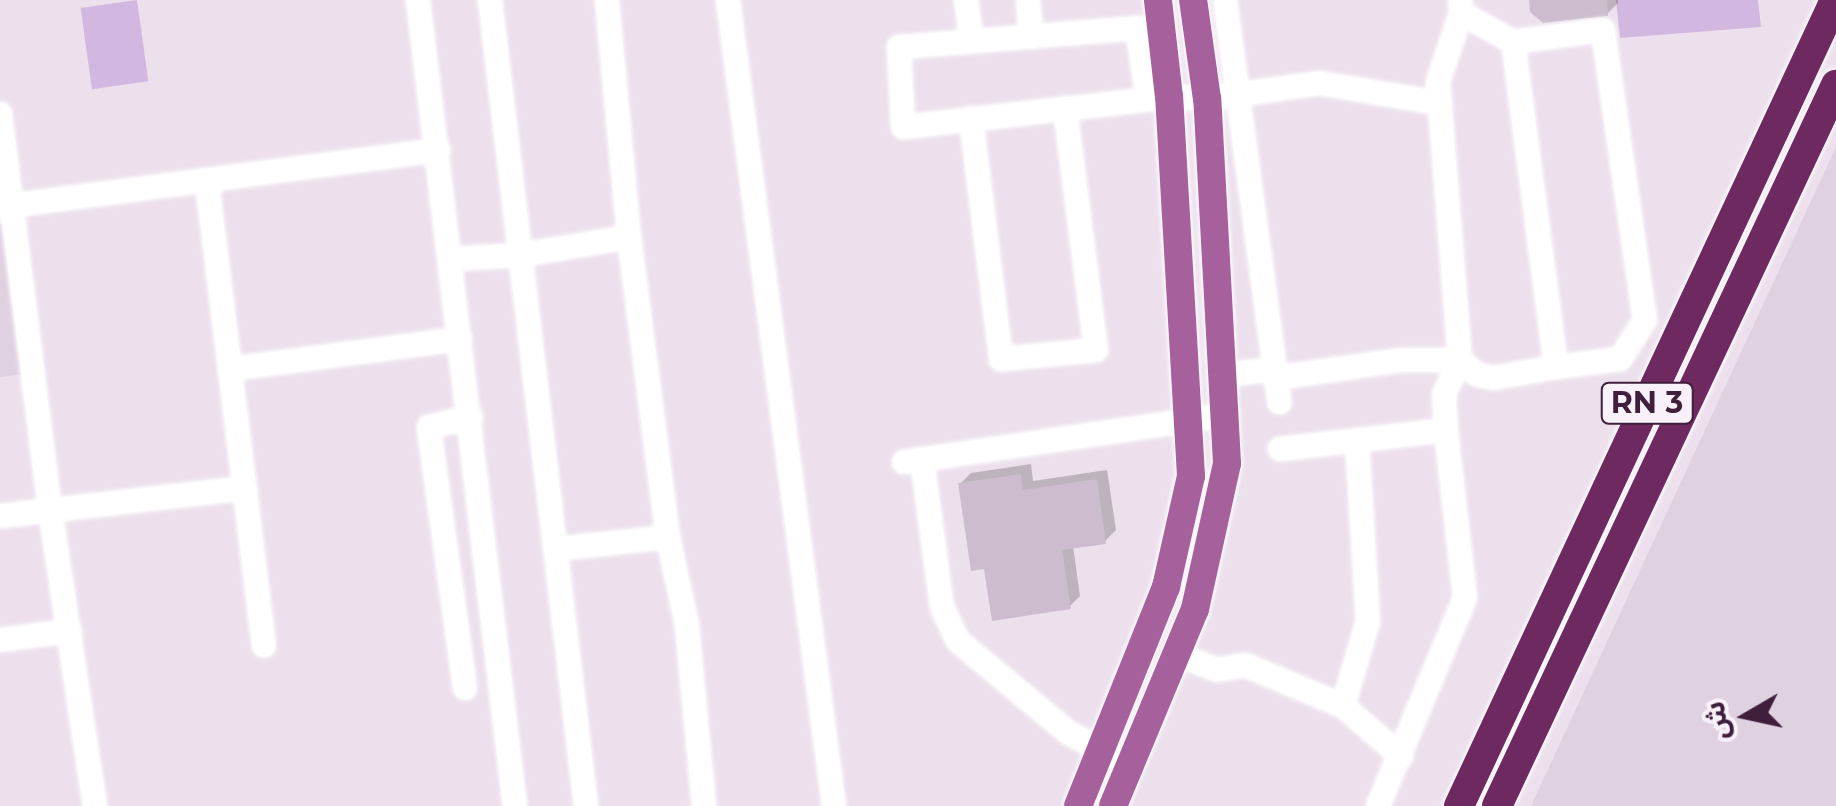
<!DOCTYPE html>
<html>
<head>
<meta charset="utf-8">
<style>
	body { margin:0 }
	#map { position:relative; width:1836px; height:806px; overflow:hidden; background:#ece0ed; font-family:Montserrat,"Noto Sans Arabic",sans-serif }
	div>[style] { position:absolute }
	.built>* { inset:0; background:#e0d1e1 }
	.green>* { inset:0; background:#d2b7e0; transform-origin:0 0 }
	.shadow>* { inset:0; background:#0003 }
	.building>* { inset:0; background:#ccbcce }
	.roads { filter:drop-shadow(0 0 2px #fff) drop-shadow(0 0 2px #fff) }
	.minor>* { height:22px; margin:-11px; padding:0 11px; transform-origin:11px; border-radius:11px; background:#fff }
	.major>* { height:28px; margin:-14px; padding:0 14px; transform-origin:14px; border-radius:14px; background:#a6619c }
	.highway>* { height:30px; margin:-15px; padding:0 15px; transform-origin:15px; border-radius:15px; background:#6d2960 }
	span { translate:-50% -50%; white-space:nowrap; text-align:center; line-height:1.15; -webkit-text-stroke:9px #f8f1f9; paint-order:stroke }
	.shield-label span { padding:2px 8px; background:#f8f1f9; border:2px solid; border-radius:8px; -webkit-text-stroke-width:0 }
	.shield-label { font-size:30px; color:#3f1f3b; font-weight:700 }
	.north { position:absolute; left:1696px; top:666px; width:100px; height:100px; -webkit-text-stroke:8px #f8f1f9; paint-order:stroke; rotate:261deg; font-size:28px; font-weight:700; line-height:40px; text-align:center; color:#3f1f3b }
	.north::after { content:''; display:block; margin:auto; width:35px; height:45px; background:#3f1f3b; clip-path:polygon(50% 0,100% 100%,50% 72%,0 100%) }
</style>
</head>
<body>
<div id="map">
	<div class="built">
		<i style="clip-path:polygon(1836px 147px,1836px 806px,1531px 806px)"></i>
		<i style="clip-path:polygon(3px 224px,25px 374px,0 377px,0 225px)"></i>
	</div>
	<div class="green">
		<i style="left:137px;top:0;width:82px;height:57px;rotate:82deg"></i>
		<i style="clip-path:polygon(1616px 0,1758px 0,1761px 27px,1620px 38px)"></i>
	</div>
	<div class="shadow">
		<i style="clip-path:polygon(1531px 0,1618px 0,1618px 3px,1607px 14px)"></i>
		<i style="clip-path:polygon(1031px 464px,1033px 481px,1107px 470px,1116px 530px,1105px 541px,1073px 546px,1080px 596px,1069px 607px,986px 566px,960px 484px,971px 473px)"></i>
	</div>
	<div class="building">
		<i style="clip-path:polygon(1529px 0,1607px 0,1608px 16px,1543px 23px,1530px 12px)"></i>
		<i style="clip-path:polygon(1021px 474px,1023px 490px,1097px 479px,1106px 544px,1062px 550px,1071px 609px,992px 621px,984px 569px,971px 571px,958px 483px)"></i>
	</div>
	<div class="roads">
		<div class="minor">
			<i style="left:418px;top:0;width:812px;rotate:83.14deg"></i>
			<i style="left:490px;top:0;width:812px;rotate:83.21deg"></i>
			<i style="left:607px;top:0;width:238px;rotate:84.7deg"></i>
			<i style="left:629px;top:237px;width:303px;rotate:82.6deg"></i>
			<i style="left:668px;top:537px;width:91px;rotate:77.9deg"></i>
			<i style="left:687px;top:626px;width:181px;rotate:84.6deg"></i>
			<i style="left:728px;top:0;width:813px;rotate:82.51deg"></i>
			<i style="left:966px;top:0;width:41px;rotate:81.7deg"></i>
			<i style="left:1028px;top:0;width:37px;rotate:85deg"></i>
			<i style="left:1225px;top:0;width:406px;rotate:82.3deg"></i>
			<i style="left:1461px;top:13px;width:60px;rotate:29.1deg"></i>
			<i style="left:1513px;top:42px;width:91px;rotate:-7.6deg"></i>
			<i style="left:1603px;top:30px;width:293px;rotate:81.8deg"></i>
			<i style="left:1645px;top:320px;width:46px;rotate:122.7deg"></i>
			<i style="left:1620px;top:359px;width:64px;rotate:172.9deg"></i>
			<i style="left:1148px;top:99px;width:72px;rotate:-98.8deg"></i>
			<i style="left:1137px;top:28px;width:239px;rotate:175.4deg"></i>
			<i style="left:899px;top:47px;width:80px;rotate:87.1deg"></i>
			<i style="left:903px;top:127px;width:268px;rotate:-6.4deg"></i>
			<i style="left:1169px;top:97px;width:38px;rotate:3deg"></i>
			<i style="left:1207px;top:99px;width:113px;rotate:-8.1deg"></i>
			<i style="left:1319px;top:83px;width:123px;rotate:9.4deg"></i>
			<i style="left:0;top:114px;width:398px;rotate:82.8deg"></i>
			<i style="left:50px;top:509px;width:300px;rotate:81.4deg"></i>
			<i style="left:971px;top:118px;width:243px;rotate:82.9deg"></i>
			<i style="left:1001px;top:359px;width:95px;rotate:-5.4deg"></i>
			<i style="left:1096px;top:350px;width:244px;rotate:-97.3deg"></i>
			<i style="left:207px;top:182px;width:467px;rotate:83deg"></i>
			<i style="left:0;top:207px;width:442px;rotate:-7.4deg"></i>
			<i style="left:452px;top:259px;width:69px;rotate:-3.3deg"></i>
			<i style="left:521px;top:255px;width:109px;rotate:-9.5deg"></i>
			<i style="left:230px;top:369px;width:232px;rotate:-7.4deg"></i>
			<i style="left:1225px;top:375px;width:49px;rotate:-7deg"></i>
			<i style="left:1275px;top:378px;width:128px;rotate:-8.1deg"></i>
			<i style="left:1402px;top:360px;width:58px"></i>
			<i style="left:1460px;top:360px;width:21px;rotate:41deg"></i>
			<i style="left:1476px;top:374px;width:17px;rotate:13deg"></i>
			<i style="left:1493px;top:378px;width:64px;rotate:-9.9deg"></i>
			<i style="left:1556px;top:367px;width:328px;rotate:-97.5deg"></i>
			<i style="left:1280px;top:449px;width:167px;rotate:-6.5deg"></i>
			<i style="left:922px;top:459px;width:149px;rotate:82.3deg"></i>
			<i style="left:942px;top:607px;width:38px;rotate:65deg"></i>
			<i style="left:958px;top:641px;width:144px;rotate:39.7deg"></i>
			<i style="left:1069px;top:733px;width:70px;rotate:28deg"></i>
			<i style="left:904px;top:462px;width:326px;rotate:-8.3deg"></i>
			<i style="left:0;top:516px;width:247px;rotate:-6.5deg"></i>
			<i style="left:556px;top:549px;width:113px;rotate:-6.1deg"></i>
			<i style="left:0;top:640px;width:70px;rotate:-7.4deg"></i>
			<i style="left:1179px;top:655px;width:41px;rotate:21.5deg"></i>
			<i style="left:1217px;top:670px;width:28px;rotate:-10deg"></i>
			<i style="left:1245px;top:665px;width:106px;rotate:22.7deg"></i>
			<i style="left:1343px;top:706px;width:77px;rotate:40.8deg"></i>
			<i style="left:465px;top:688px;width:263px;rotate:-97.9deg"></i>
			<i style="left:429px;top:427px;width:43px;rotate:-13.4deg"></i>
			<i style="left:1343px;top:706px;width:89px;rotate:-73.6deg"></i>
			<i style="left:1368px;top:621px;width:180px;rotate:-93.5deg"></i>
			<i style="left:1378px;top:806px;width:225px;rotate:-67.3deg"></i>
			<i style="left:1465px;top:598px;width:169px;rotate:-96.5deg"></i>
			<i style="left:1446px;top:430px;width:36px;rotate:-93deg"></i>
			<i style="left:1444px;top:394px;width:38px;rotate:-65deg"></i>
			<i style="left:1460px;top:360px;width:279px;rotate:-94.5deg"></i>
			<i style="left:1438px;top:82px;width:73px;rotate:-71.6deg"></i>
			<i style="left:1461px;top:13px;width:13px;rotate:-94deg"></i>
		</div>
		<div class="major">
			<i style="left:1078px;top:806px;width:236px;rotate:-68.1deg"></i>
			<i style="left:1166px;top:587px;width:114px;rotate:-77.3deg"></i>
			<i style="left:1191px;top:476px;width:380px;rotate:-93.3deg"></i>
			<i style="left:1169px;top:97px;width:98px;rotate:-96.5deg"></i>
			<i style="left:1113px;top:806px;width:213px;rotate:-67.4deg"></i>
			<i style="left:1195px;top:609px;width:149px;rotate:-77.6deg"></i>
			<i style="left:1227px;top:463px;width:365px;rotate:-93.1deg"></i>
			<i style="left:1207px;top:99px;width:100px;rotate:-98deg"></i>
		</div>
		<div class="highway">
			<i style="left:1459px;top:806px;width:889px;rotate:-64.99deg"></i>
			<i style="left:1497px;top:806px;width:797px;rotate:-64.82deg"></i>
		</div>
	</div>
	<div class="shield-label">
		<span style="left:1647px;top:403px">RN 3</span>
	</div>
	<div class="north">ش</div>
</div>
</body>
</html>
